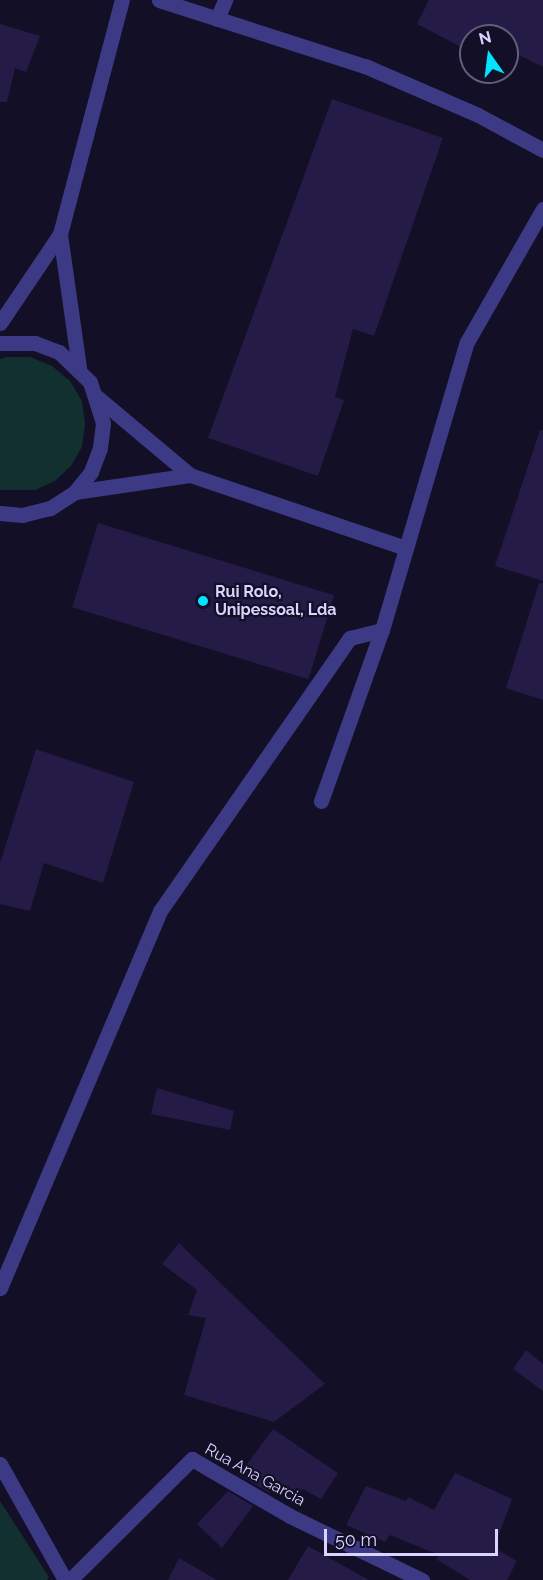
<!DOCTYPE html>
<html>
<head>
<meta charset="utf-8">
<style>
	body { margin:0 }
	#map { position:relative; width:543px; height:1580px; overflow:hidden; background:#130f26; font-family:Raleway,sans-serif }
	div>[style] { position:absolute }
	.green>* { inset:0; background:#12302f }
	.building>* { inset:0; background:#241b47; transform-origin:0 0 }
	.minor>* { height:15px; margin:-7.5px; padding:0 7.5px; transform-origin:7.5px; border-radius:7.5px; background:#3d3a85 }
	.dots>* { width:16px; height:16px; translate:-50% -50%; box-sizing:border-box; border:3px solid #130f26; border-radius:50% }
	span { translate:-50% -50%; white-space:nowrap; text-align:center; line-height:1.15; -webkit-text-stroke:4.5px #130f26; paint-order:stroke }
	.poi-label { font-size:16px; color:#d9d4ff; font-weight:700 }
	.left { translate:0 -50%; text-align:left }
	.street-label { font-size:16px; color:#d9d4ff }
	.north { position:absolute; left:459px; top:24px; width:60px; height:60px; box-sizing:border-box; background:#130f26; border:2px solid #625e7d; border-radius:50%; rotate:346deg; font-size:16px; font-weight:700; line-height:24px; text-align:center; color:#d9d4ff }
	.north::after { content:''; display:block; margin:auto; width:21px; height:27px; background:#00e5ff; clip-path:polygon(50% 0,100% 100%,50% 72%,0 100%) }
	.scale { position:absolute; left:324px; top:1529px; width:174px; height:27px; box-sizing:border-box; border:3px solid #d9d4ff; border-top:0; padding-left:8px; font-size:18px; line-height:21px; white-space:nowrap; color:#d9d4ff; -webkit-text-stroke:4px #130f26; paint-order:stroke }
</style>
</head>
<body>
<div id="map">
	<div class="green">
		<i style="clip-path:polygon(7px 357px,30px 357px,52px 366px,70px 381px,82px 401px,85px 424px,82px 447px,71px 466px,55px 481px,35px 490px,0 490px,0 359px)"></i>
		<i style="clip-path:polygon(0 1501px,49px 1577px,47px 1580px,0 1580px)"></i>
	</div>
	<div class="building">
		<i style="clip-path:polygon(429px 0,543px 0,543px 67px,507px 49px,507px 36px,468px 36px,463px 48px,417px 24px)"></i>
		<i style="clip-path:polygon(0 24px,40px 36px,26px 72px,15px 68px,7px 102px,0 102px)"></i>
		<i style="clip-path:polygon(332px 99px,443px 138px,374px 336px,353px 329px,335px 397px,344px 400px,318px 476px,208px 438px)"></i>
		<i style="clip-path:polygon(540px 430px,543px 430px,543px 581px,495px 566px)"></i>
		<i style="left:98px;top:523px;width:247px;height:88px;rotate:17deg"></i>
		<i style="clip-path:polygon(539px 583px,543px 583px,543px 700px,506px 688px)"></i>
		<i style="clip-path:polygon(36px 749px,134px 782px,103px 883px,44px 863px,30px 911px,0 904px,0 863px)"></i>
		<i style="clip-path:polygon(157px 1088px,234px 1111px,230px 1130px,151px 1114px)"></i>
		<i style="clip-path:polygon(179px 1243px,203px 1266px,325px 1384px,274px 1422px,184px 1395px,206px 1318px,188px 1315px,197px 1290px,162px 1264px)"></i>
		<i style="clip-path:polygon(526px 1350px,543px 1364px,543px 1391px,513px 1369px)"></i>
		<i style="clip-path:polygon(273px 1429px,338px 1473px,321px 1499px,303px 1489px,297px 1498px,276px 1485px,270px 1493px,239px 1475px)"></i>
		<i style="clip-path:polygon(455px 1473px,512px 1499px,494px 1548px,517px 1561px,507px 1580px,470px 1580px,436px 1559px,439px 1555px,390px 1535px,385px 1542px,346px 1525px,366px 1486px,406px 1501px,408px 1497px,434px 1510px)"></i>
		<i style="clip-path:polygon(228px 1491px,253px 1506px,222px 1548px,197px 1524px)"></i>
		<i style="clip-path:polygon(308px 1546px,369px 1580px,288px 1580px)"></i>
		<i style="clip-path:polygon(179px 1558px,217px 1580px,168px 1580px)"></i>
	</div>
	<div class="minor">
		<i style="left:159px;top:0;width:216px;rotate:17.8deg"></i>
		<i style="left:365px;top:66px;width:123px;rotate:23.4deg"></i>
		<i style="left:478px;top:115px;width:74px;rotate:28.3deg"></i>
		<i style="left:217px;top:19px;width:21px;rotate:-67deg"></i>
		<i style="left:60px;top:234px;width:135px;rotate:81.9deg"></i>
		<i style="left:0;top:323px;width:107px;rotate:-56deg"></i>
		<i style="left:60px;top:234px;width:242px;rotate:-75.2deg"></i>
		<i style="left:0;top:343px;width:35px"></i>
		<i style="left:35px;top:343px;width:26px;rotate:21deg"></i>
		<i style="left:59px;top:352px;width:43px;rotate:44.1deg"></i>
		<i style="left:90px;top:382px;width:43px;rotate:72.4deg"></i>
		<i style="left:103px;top:423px;width:25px;rotate:97deg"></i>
		<i style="left:100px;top:448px;width:26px;rotate:111deg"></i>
		<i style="left:91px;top:472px;width:26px;rotate:129deg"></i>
		<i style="left:75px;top:492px;width:30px;rotate:147deg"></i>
		<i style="left:50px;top:508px;width:29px;rotate:166deg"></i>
		<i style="left:22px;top:515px;width:22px;rotate:-175deg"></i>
		<i style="left:97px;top:397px;width:121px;rotate:40deg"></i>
		<i style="left:190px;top:475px;width:228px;rotate:18.7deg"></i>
		<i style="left:75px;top:492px;width:116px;rotate:-8.4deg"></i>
		<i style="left:321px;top:801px;width:182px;rotate:-70.4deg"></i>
		<i style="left:382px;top:630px;width:300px;rotate:-73.6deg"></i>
		<i style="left:467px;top:342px;width:153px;rotate:-60.3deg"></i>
		<i style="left:0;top:1288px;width:410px;rotate:-67deg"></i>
		<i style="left:160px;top:911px;width:333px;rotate:-55.2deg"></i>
		<i style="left:350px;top:638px;width:33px;rotate:-14deg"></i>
		<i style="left:0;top:1464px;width:133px;rotate:60.7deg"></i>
		<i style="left:70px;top:1580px;width:172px;rotate:-44.8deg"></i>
		<i style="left:192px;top:1459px;width:113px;rotate:30.2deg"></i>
		<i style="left:290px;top:1516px;width:147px;rotate:25.9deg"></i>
	</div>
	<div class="dots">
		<i style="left:203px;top:601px;background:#00e5ff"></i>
	</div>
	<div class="poi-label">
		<span class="left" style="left:215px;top:601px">Rui Rolo,<br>Unipessoal, Lda</span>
	</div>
	<div class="street-label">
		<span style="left:255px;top:1475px;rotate:29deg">Rua Ana Garcia</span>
	</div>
	<div class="north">N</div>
	<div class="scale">50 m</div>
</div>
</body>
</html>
